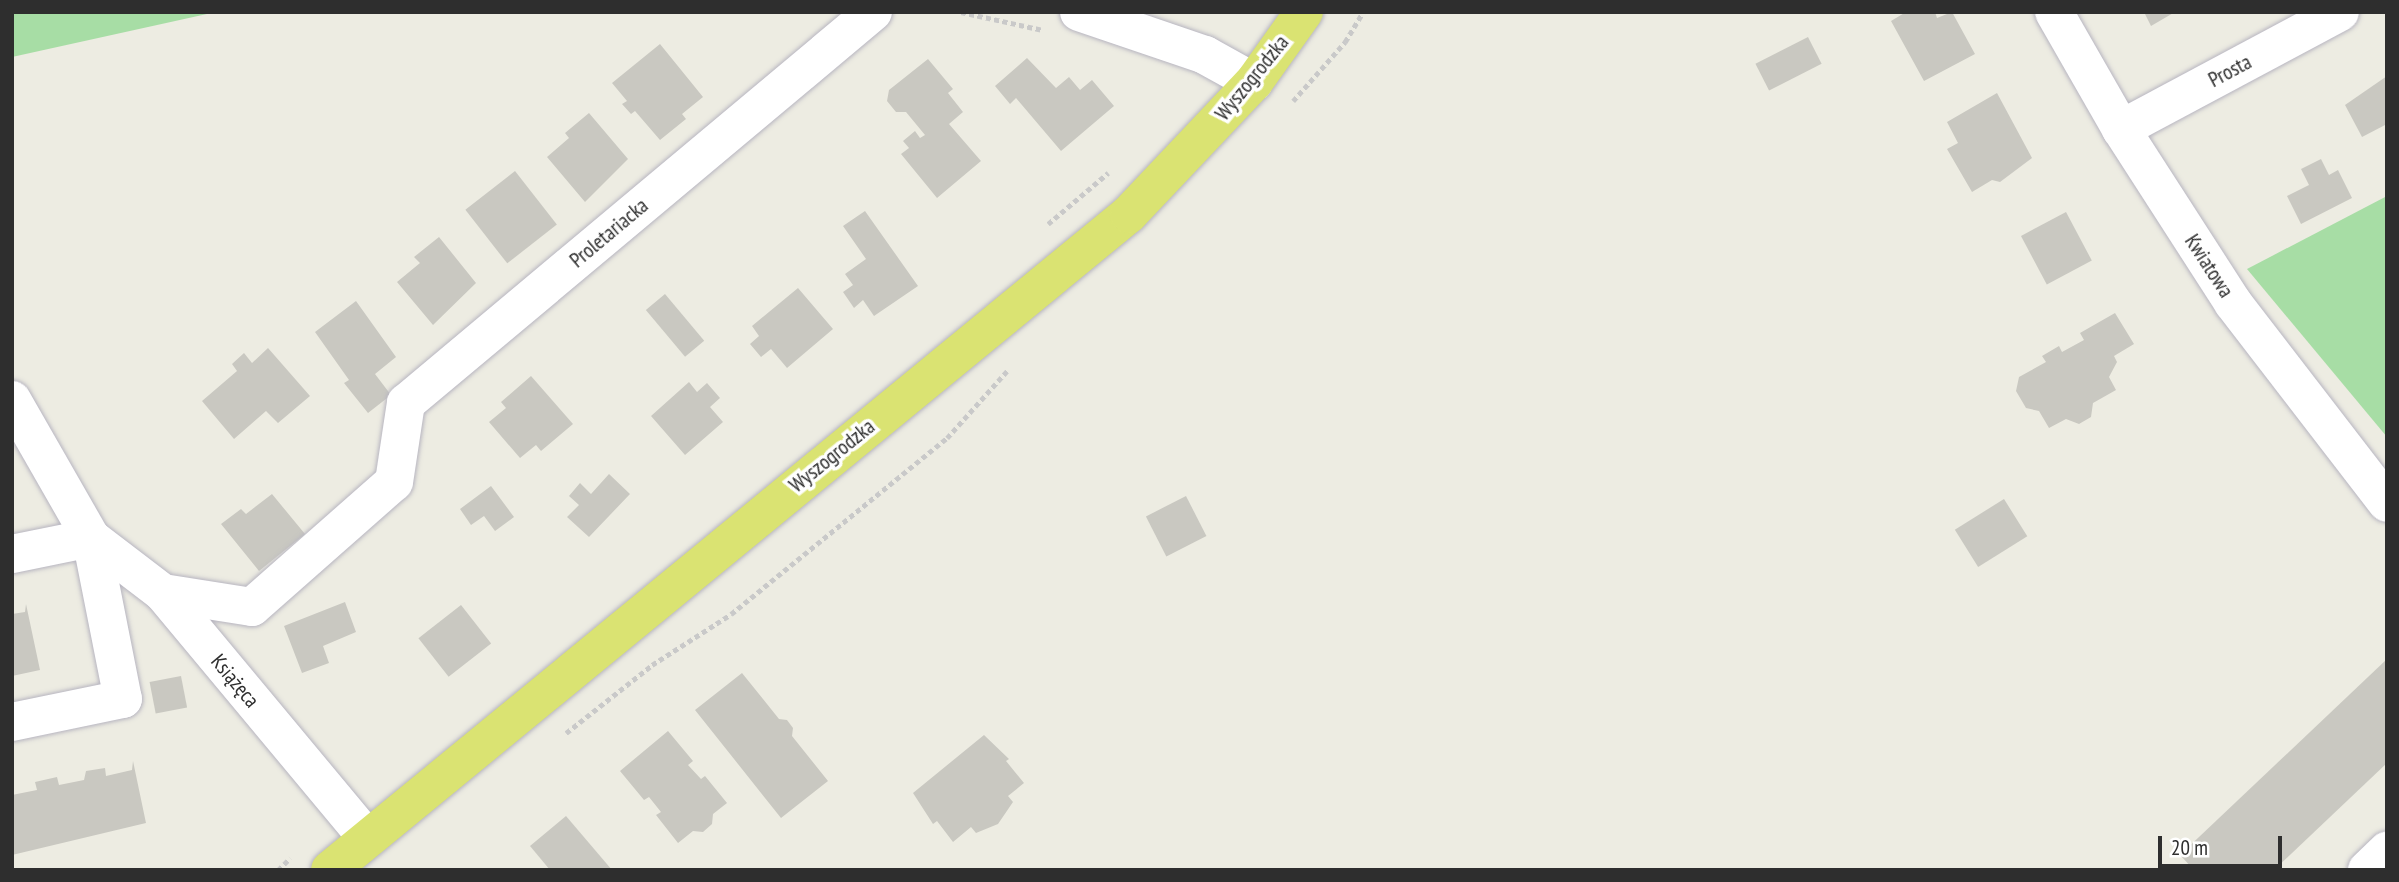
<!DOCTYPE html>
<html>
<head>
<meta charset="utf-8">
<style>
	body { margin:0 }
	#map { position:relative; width:2399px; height:882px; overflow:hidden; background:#edece2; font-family:"PT Sans Narrow",sans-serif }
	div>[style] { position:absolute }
	.green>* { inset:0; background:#a7dda5 }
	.building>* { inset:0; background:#c9c8c1; transform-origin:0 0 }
	.path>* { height:4.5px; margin-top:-2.25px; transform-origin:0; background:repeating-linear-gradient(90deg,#c9c9c9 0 5px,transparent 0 8.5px) }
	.roads { filter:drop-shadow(0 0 2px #b7b5c0) drop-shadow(0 0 2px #b7b5c0) }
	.minor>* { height:38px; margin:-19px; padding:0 19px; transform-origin:19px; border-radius:19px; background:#fff }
	.major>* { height:38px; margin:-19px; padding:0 19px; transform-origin:19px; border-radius:19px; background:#dae372 }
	span { translate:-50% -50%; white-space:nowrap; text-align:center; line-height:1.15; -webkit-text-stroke:7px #fff; paint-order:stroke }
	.street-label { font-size:21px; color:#2e2e2e }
	.frame { position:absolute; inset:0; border:14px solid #2e2e2e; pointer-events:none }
	.scale { position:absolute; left:2158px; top:836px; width:124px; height:32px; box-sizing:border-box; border:4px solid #2e2e2e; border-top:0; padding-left:9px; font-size:21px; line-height:24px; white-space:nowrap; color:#2e2e2e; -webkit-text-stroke:5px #fff; paint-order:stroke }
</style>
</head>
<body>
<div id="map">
	<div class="green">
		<i style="clip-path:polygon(12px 12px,216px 12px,12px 57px)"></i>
		<i style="clip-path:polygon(2387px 196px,2387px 437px,2247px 269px)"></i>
	</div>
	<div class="building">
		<i style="clip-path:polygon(1906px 12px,1935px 12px,1937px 18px,1952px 12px,1975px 54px,1924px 81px,1891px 21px)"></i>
		<i style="clip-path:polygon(2144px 12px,2175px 12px,2151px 26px)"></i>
		<i style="left:1808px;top:37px;width:30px;height:59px;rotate:63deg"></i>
		<i style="clip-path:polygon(660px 44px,703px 97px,682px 114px,686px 119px,660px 140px,635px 111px,631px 114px,622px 104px,627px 101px,612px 83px)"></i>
		<i style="clip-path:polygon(1027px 58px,1056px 88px,1069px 77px,1080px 90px,1092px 80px,1114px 106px,1061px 151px,1016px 98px,1010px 104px,995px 86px)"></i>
		<i style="clip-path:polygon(928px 59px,953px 89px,948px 93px,963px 112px,949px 124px,981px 161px,937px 198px,901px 154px,909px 148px,903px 141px,915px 131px,920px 138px,925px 135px,906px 112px,896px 112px,887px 101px,889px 90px)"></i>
		<i style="clip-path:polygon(2387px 76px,2387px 124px,2362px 137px,2345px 105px)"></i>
		<i style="clip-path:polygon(1997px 93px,2032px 158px,2000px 182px,1992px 180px,1972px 192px,1947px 149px,1958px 143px,1947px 122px)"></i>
		<i style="clip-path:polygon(589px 113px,628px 159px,585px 202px,547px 157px,569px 138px,565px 133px)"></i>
		<i style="clip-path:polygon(2321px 159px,2329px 175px,2338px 170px,2352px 198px,2301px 224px,2287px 196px,2309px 185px,2301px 169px)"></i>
		<i style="left:515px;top:171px;width:68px;height:63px;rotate:52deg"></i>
		<i style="clip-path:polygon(865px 211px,918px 286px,874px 316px,863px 300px,854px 308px,843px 292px,853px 285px,845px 274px,866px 259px,843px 226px)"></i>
		<i style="left:2066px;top:212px;width:55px;height:51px;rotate:62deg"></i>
		<i style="clip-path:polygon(439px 237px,476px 283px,433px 325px,397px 282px,420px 263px,414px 257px)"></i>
		<i style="clip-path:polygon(798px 288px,833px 329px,787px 368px,771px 349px,761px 357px,750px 344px,759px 336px,752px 326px)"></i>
		<i style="left:665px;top:294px;width:61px;height:25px;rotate:50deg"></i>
		<i style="clip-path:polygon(356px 301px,396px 357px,375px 374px,391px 395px,368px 413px,344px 383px,349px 380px,315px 332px)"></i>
		<i style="clip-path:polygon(2115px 313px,2134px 344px,2114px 356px,2117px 362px,2109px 377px,2116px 390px,2093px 403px,2091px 417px,2079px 424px,2066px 419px,2049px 428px,2039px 411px,2026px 408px,2016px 391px,2019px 377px,2046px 362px,2042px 356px,2059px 346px,2062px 352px,2084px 340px,2080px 333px)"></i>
		<i style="clip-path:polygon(268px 348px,310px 396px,278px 423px,266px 411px,234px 439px,202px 401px,237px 371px,232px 364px,244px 353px,252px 363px)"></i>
		<i style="clip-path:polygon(531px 376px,573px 424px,541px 451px,536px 445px,520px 458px,489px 422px,506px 408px,501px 402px)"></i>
		<i style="clip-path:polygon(689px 382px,697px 392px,707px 383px,720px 398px,710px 407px,723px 422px,685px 455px,651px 416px)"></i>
		<i style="clip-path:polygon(609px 474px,630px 494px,589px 537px,567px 517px,579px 505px,569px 496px,580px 483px,591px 494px)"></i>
		<i style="clip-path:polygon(491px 486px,514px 517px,495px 531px,484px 516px,471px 525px,460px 509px)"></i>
		<i style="clip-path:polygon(272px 494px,305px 534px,259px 571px,221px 524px,241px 509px,246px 514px)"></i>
		<i style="left:1186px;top:496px;width:45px;height:45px;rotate:63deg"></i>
		<i style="left:2004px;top:499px;width:44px;height:58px;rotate:58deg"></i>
		<i style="clip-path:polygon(345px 602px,356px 632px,323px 646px,329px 663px,302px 673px,284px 626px)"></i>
		<i style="clip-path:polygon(26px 604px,40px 670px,12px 676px,12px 614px,25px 612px)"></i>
		<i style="left:461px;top:605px;width:49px;height:54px;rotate:52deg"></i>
		<i style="clip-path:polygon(2387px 659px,2387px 763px,2274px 870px,2194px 870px,2180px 855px)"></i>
		<i style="clip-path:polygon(742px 673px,779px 719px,787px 720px,793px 728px,792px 736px,828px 781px,781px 818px,695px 710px)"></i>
		<i style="left:181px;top:676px;width:32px;height:32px;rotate:79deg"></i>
		<i style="clip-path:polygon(668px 731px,693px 761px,688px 765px,701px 779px,705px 776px,727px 803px,713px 814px,712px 824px,703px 832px,693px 831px,678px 843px,656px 815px,661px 812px,649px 797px,644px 800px,620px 771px)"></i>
		<i style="clip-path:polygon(984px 735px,1009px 759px,1006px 761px,1024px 783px,1008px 796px,1013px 802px,998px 824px,976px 833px,971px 827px,953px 842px,937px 821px,933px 824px,913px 793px)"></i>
		<i style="clip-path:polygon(133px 761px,146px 823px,12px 855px,12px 795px,37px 790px,35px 782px,57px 777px,59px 785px,84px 780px,86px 771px,105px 768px,106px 776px,132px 770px)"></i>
		<i style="clip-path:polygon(566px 816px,612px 870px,550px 870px,530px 846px)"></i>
	</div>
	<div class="path">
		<i style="left:961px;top:12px;width:84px;rotate:12.4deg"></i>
		<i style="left:1293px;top:101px;width:79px;rotate:-48.6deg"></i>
		<i style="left:1345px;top:42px;width:35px;rotate:-59deg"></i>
		<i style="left:1048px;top:224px;width:79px;rotate:-40.4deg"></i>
		<i style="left:566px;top:733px;width:110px;rotate:-38.3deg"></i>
		<i style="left:652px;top:665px;width:94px;rotate:-32.8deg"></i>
		<i style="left:731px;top:614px;width:279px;rotate:-39.2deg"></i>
		<i style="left:947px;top:438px;width:90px;rotate:-48.2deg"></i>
		<i style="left:278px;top:870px;width:17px;rotate:-45deg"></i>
	</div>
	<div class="roads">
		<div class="minor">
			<i style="left:1079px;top:12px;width:133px;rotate:18.8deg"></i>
			<i style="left:1205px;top:55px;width:56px;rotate:28.9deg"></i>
			<i style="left:2054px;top:12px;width:135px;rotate:60.2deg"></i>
			<i style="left:2121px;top:129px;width:207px;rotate:57.2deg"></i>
			<i style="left:2233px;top:303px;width:252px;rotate:52.4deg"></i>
			<i style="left:2121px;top:129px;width:248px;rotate:-28.1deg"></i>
			<i style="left:12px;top:400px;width:159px;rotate:60.2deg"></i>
			<i style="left:91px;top:538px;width:164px;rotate:78.8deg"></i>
			<i style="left:123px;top:699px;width:113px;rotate:168.3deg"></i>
			<i style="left:12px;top:554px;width:81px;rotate:-11.4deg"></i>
			<i style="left:91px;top:538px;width:91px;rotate:37.4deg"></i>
			<i style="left:163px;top:593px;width:317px;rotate:50.2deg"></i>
			<i style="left:163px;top:593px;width:90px;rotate:8.9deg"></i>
			<i style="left:252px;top:607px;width:189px;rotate:-41.4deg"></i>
			<i style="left:394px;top:482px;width:80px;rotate:-81.4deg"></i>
			<i style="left:406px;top:403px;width:609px;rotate:-39.94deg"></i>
			<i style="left:2367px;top:870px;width:28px;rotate:-44deg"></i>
		</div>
		<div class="major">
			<i style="left:330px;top:870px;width:1034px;rotate:-39.39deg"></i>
			<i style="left:1129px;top:214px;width:182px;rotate:-46.6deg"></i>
			<i style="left:1254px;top:82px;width:86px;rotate:-54.5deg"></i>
		</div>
	</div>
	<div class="street-label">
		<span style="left:2230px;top:71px;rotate:-28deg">Prosta</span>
		<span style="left:1252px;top:78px;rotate:-51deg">Wyszogrodzka</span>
		<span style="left:609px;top:233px;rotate:-40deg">Proletariacka</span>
		<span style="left:2209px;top:266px;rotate:57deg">Kwiatowa</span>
		<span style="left:832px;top:456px;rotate:-39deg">Wyszogrodzka</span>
		<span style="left:235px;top:681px;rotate:50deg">Książęca</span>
	</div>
	<div class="frame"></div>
	<div class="scale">20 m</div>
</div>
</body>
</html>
